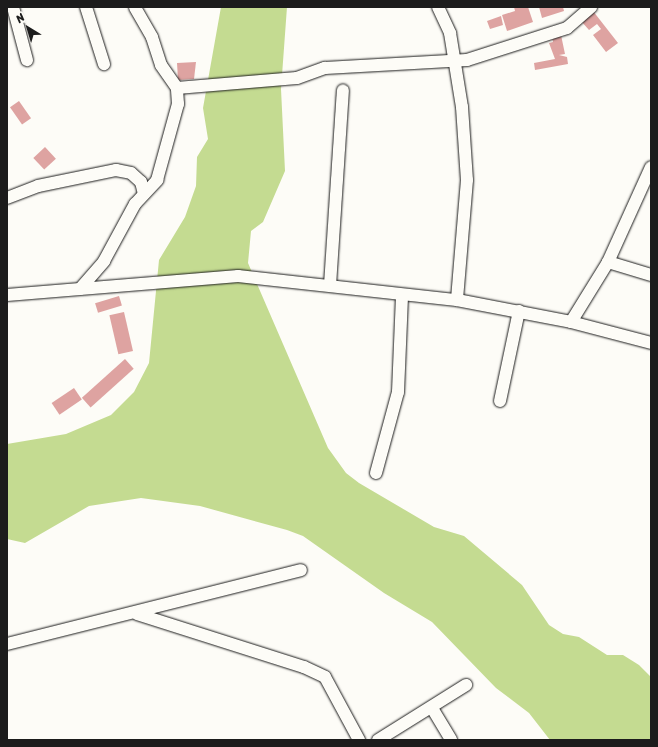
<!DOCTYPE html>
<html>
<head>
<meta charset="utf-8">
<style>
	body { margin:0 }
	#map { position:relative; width:658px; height:747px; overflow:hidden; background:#fdfcf7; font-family:Sriracha,sans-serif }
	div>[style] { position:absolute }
	.green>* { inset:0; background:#c4db91 }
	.building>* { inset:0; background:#dea3a1; transform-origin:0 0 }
	.roads { filter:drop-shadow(0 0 1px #1c1c1c) drop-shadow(0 0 1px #1c1c1c) }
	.minor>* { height:12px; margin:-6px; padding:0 6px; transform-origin:6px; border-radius:6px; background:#fdfcf7 }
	span { translate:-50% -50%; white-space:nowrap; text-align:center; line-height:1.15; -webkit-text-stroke:3.5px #fdfcf7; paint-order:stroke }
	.frame { position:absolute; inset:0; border:8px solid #1c1c1c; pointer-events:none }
	.north { position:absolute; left:8px; top:8px; width:40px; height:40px; -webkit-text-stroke:3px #fdfcf7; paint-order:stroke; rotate:322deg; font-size:11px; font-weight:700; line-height:16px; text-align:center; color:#1c1c1c }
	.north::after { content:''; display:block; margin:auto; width:14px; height:18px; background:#1c1c1c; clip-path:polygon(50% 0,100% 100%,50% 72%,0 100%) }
</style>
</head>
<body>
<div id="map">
	<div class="green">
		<i style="clip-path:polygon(221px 7px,287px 7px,281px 89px,285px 171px,263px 222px,251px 231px,248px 263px,328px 448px,346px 473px,359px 483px,434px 527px,464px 536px,522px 585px,549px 625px,563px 634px,579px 637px,607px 655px,623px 655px,639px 665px,651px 677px,651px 740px,550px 740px,529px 713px,496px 688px,432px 622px,384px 593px,303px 536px,287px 530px,200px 506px,141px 498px,89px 506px,25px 543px,7px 539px,7px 444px,66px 434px,111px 415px,134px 392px,149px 363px,159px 260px,185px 217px,196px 186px,197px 157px,208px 139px,203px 108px)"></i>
	</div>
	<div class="building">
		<i style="clip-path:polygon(514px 7px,528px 7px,533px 22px,507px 31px,502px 15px,515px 11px)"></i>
		<i style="clip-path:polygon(539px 7px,563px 7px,564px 11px,542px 18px)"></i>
		<i style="clip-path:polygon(593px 11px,618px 43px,606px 52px,593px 35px,601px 29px,597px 24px,589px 30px,581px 21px)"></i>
		<i style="clip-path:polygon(501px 16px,503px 25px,490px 29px,487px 21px)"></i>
		<i style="clip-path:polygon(561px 35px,565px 54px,559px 55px,567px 57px,568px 64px,535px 70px,534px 63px,555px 59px,549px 43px,553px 42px,552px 36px)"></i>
		<i style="clip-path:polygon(196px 62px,194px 79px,178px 80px,177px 63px)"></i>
		<i style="left:19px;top:101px;width:21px;height:11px;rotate:55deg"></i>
		<i style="left:45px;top:147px;width:16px;height:16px;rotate:47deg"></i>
		<i style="left:119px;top:296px;width:10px;height:25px;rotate:73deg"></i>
		<i style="left:124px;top:312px;width:40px;height:15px;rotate:77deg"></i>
		<i style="left:125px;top:359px;width:13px;height:58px;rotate:48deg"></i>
		<i style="left:74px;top:388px;width:14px;height:27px;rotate:56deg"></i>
	</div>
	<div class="roads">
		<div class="minor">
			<i style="left:13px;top:7px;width:55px;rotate:75.2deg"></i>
			<i style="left:86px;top:7px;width:60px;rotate:72.5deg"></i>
			<i style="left:438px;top:7px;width:29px;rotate:65deg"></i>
			<i style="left:450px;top:33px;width:75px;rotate:80.8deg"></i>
			<i style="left:462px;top:107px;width:73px;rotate:86.1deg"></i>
			<i style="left:467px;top:180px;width:120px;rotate:94.8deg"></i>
			<i style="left:177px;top:88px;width:120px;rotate:-4.8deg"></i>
			<i style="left:297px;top:78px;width:30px;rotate:-20deg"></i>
			<i style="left:325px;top:68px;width:142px;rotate:-3.2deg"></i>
			<i style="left:467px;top:60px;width:105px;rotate:-17.7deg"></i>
			<i style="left:567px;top:28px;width:32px;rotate:-41deg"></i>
			<i style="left:7px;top:198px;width:33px;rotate:-21deg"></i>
			<i style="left:38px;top:186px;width:80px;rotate:-11.6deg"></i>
			<i style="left:116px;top:170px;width:15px;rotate:11deg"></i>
			<i style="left:131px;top:173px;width:13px;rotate:42deg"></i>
			<i style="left:141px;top:182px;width:12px;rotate:76deg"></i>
			<i style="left:608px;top:262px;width:45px;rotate:16.8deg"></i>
			<i style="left:330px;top:285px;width:195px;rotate:-86.2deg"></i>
			<i style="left:80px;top:289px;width:37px;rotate:-49deg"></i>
			<i style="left:104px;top:261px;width:65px;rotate:-61.5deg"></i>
			<i style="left:135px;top:204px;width:33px;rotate:-47deg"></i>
			<i style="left:157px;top:180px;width:79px;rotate:-74.6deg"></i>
			<i style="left:178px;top:104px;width:16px;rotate:-94deg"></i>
			<i style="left:177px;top:88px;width:28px;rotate:-125deg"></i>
			<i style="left:161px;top:65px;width:29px;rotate:-108deg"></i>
			<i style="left:152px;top:37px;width:34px;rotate:-120deg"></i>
			<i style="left:7px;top:295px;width:232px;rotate:-4.7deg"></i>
			<i style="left:238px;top:276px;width:220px;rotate:6.3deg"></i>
			<i style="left:457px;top:300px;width:116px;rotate:10.9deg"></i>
			<i style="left:571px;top:322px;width:83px;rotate:14.7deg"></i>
			<i style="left:571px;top:322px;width:70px;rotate:-58.3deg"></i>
			<i style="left:608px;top:262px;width:104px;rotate:-65.6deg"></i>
			<i style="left:500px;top:401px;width:92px;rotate:-78.1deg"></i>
			<i style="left:376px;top:473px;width:84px;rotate:-74.8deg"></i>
			<i style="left:398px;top:392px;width:97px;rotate:-87.6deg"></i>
			<i style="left:137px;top:614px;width:175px;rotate:17.6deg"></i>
			<i style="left:304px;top:667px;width:23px;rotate:25deg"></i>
			<i style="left:325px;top:677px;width:72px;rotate:61.6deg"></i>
			<i style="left:7px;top:644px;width:303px;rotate:-14.1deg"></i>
			<i style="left:432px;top:708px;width:37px;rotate:59deg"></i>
			<i style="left:378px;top:740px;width:104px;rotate:-32deg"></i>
		</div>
	</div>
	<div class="frame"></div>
	<div class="north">N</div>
</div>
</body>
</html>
